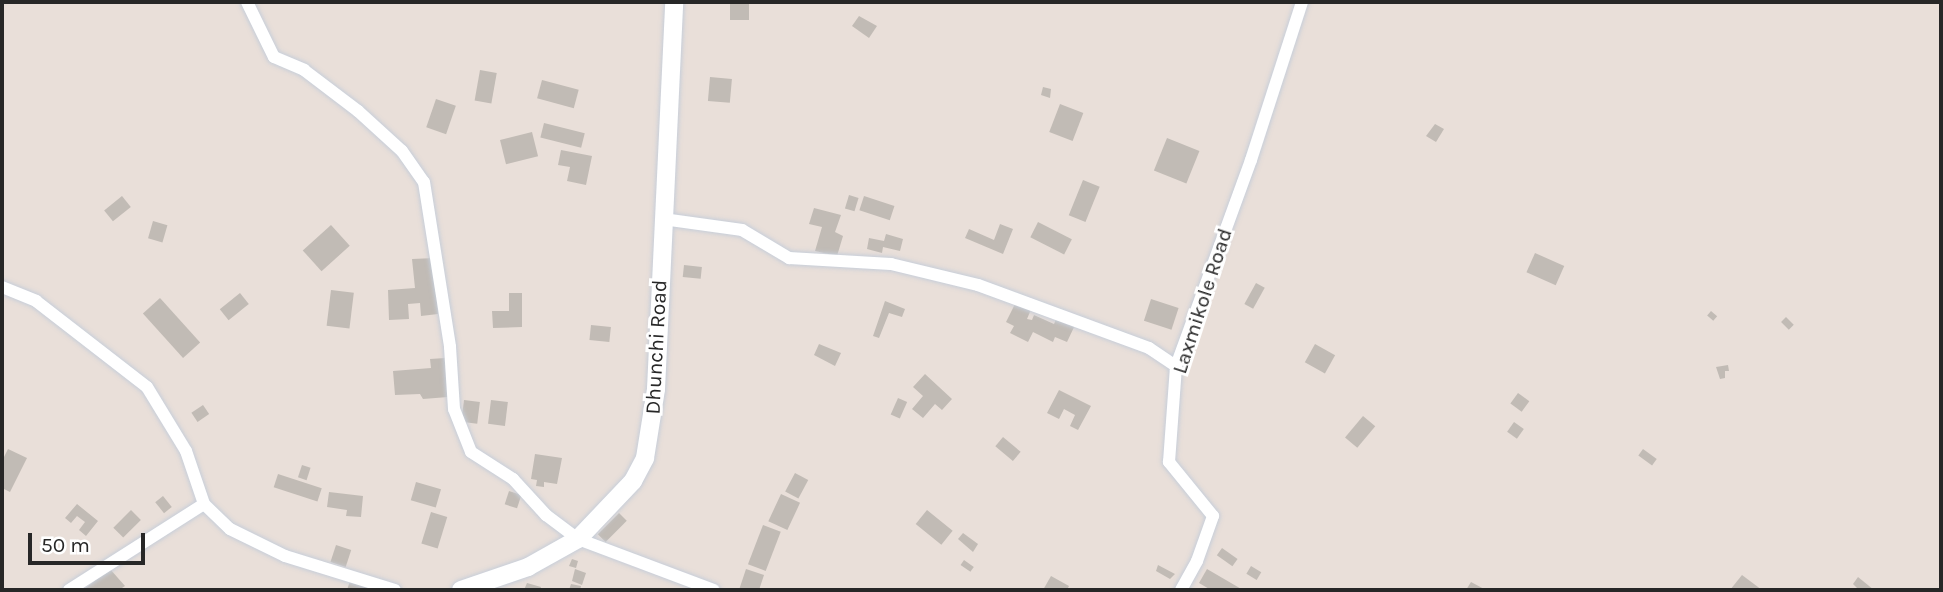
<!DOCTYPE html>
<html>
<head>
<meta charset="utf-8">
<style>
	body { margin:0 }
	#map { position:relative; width:1943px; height:592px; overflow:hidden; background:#e9dfd9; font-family:Karla,sans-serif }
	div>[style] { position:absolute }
	.building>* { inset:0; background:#c1bbb5; transform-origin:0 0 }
	.roads { filter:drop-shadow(0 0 2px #c7ced9) drop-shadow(0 0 2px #c7ced9) }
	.street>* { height:12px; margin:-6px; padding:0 6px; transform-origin:6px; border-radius:6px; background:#fff }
	.secondary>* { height:18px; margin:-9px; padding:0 9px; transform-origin:9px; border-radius:9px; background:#fff }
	span { translate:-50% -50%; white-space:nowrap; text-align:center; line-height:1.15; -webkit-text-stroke:6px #fff; paint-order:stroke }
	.street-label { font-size:21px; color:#272727 }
	.frame { position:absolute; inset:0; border:4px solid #272727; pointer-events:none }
	.scale { position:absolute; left:28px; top:533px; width:117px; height:32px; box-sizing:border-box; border:4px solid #272727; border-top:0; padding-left:9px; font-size:21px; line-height:24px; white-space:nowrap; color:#272727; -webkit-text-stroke:5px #fff; paint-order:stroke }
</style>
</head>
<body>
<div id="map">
	<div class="building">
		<i style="left:730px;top:2px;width:19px;height:18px"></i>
		<i style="clip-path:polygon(859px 16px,877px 26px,869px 38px,852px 26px)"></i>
		<i style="left:480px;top:70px;width:17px;height:31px;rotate:10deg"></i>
		<i style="left:710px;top:77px;width:22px;height:24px;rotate:5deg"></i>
		<i style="left:542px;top:80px;width:38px;height:19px;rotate:15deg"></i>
		<i style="clip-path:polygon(1043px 87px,1051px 89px,1050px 98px,1041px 95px)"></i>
		<i style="left:436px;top:99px;width:21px;height:30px;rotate:19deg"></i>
		<i style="left:1060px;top:104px;width:25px;height:30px;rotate:21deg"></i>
		<i style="left:544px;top:123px;width:42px;height:15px;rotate:14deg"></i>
		<i style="clip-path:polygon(1435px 124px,1444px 129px,1436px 142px,1426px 136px)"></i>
		<i style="left:532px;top:132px;width:25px;height:33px;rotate:76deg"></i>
		<i style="left:1167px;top:138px;width:35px;height:35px;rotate:22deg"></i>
		<i style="clip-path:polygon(561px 150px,592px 156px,586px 185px,567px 181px,570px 167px,558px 165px)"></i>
		<i style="left:1083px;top:180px;width:18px;height:38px;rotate:22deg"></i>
		<i style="left:849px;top:195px;width:10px;height:14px;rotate:17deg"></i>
		<i style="left:122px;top:196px;width:14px;height:23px;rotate:51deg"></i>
		<i style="left:864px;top:196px;width:32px;height:15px;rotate:18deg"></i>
		<i style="clip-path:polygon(814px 208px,841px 215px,835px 232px,843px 236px,837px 256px,815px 251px,822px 227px,809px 224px)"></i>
		<i style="left:153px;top:221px;width:15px;height:18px;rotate:16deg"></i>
		<i style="left:1038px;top:222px;width:38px;height:17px;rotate:27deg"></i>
		<i style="clip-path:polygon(1000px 224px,1013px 229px,1003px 254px,965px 238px,969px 229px,994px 240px)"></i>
		<i style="left:331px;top:225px;width:28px;height:38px;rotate:48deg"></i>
		<i style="clip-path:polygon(886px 234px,903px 239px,900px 251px,883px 247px,882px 253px,867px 249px,869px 238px,884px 241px)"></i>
		<i style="left:1535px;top:253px;width:32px;height:21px;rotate:24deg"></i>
		<i style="clip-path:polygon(435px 258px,438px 314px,421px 316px,420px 303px,408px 304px,409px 319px,389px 320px,388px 290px,415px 288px,412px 259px)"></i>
		<i style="left:684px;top:265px;width:18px;height:12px;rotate:6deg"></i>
		<i style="left:1256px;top:283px;width:10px;height:24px;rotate:29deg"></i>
		<i style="left:331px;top:290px;width:23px;height:36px;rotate:7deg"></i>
		<i style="left:240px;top:293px;width:14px;height:26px;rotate:51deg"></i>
		<i style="clip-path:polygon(509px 293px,522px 293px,522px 327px,493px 328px,492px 311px,509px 311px)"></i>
		<i style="left:160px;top:298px;width:60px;height:23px;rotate:48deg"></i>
		<i style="left:1151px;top:299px;width:29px;height:23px;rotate:18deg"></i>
		<i style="clip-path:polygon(1017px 300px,1032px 307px,1027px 319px,1032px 320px,1034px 315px,1054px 324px,1058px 315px,1076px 323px,1067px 342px,1055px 337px,1053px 342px,1033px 332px,1028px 342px,1010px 333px,1014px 326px,1006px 322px)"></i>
		<i style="clip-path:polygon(885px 301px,905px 309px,902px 317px,889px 313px,879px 338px,873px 336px)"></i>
		<i style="left:1711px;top:311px;width:8px;height:6px;rotate:40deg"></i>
		<i style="left:1786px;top:317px;width:11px;height:7px;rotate:45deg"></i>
		<i style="left:591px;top:325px;width:20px;height:15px;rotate:6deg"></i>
		<i style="clip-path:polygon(819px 344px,841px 353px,835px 366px,814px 355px)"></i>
		<i style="left:1315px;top:344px;width:23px;height:21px;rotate:29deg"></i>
		<i style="clip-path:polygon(445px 358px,448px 397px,423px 399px,420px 394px,395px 395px,393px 371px,431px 368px,430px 359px)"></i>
		<i style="clip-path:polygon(1728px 365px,1729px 371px,1725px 371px,1725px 378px,1720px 379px,1716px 367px)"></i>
		<i style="clip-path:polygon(925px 374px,952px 399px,942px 410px,935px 404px,923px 418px,912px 409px,923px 396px,913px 387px)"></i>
		<i style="clip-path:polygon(1059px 390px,1091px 406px,1078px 430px,1070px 426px,1075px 415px,1064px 409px,1059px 419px,1047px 413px)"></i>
		<i style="left:1518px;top:393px;width:14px;height:13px;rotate:36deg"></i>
		<i style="left:898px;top:398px;width:10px;height:18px;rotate:24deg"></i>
		<i style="left:464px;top:400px;width:16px;height:22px;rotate:7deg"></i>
		<i style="left:491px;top:400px;width:17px;height:24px;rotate:7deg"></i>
		<i style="left:203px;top:405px;width:11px;height:14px;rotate:56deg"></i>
		<i style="left:1363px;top:416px;width:16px;height:28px;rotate:40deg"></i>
		<i style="left:1514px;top:422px;width:12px;height:12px;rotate:35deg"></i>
		<i style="left:1003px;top:437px;width:23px;height:12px;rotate:40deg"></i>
		<i style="clip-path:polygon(8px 449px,27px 458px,10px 492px,2px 488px,2px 461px)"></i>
		<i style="left:1643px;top:449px;width:17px;height:8px;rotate:36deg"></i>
		<i style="clip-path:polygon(535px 454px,562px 458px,557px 484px,544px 482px,544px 487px,536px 486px,537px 480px,531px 479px)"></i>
		<i style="left:302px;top:465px;width:9px;height:13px;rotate:18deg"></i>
		<i style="left:795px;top:473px;width:15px;height:21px;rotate:28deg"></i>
		<i style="left:278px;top:474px;width:46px;height:14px;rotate:18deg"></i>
		<i style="left:416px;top:482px;width:26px;height:19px;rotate:16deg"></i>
		<i style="left:509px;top:491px;width:13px;height:14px;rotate:18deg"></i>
		<i style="clip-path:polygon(329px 492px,363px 496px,361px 517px,346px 516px,347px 510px,327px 507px)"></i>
		<i style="left:781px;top:494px;width:21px;height:30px;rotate:25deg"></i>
		<i style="left:163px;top:496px;width:14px;height:10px;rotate:51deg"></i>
		<i style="clip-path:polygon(77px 504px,98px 521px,86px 536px,79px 530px,85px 522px,77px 516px,71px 523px,65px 518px)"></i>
		<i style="left:131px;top:510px;width:14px;height:25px;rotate:45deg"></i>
		<i style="left:927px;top:510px;width:33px;height:18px;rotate:39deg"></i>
		<i style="left:431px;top:512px;width:17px;height:33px;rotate:17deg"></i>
		<i style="left:619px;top:513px;width:11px;height:30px;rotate:45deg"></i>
		<i style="left:763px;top:525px;width:19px;height:42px;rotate:21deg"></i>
		<i style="clip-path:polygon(963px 533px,978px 544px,973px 552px,958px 539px)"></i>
		<i style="left:336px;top:545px;width:16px;height:18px;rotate:18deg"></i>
		<i style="left:1222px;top:548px;width:19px;height:9px;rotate:35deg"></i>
		<i style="clip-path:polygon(572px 559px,578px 561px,576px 568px,569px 566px)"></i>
		<i style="left:964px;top:560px;width:12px;height:6px;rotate:35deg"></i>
		<i style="clip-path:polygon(1158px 565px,1175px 574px,1170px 579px,1156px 571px)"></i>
		<i style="left:1251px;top:566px;width:12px;height:9px;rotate:31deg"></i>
		<i style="clip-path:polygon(110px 569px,125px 586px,119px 590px,83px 590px)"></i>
		<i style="clip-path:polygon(575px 569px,586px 573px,582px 585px,572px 581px)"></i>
		<i style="clip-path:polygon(746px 569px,764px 575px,759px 590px,739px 590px)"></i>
		<i style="clip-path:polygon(1207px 569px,1243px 590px,1211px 590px,1199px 583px)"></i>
		<i style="clip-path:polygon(1742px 575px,1762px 590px,1730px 590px)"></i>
		<i style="clip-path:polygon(1051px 576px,1069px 586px,1067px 590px,1043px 590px)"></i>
		<i style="clip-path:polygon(1858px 577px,1874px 590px,1859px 590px,1853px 584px)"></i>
		<i style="clip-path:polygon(350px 581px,379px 590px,347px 590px)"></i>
		<i style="clip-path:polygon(1471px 582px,1486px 590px,1466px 590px)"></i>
		<i style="clip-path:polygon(527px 583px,541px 587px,540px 590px,524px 590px)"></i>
		<i style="clip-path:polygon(571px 584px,581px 586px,580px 590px,569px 590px)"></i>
	</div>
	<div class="roads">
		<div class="street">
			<i style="left:247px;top:2px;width:61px;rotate:63.9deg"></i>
			<i style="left:274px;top:57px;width:33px;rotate:23deg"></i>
			<i style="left:304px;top:70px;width:68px;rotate:37.2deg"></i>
			<i style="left:358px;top:111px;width:59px;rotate:42.3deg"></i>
			<i style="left:402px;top:151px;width:38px;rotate:55deg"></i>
			<i style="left:424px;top:182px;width:167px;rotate:81deg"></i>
			<i style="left:450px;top:347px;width:62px;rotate:86.3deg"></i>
			<i style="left:454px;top:409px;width:46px;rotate:68.4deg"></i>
			<i style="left:471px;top:452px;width:50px;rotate:32.7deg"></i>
			<i style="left:513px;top:479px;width:49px;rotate:47.5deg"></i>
			<i style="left:546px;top:515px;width:40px;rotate:37deg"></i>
			<i style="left:578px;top:539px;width:145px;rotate:20.6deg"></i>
			<i style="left:663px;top:219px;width:80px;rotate:7.9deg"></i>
			<i style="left:742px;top:230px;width:55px;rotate:30.8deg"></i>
			<i style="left:789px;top:258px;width:102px;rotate:3.4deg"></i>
			<i style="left:891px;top:264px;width:89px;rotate:13.6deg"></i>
			<i style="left:978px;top:285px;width:182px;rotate:20.2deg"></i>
			<i style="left:1149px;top:348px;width:32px;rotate:34deg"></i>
			<i style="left:2px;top:287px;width:37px;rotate:22deg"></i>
			<i style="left:36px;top:301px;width:140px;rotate:37.8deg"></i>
			<i style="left:147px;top:387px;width:75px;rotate:58.6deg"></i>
			<i style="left:186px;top:451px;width:56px;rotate:71.2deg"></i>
			<i style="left:204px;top:504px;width:36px;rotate:44deg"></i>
			<i style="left:230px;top:529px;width:61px;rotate:26.1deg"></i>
			<i style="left:285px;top:556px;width:115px;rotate:17.2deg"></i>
			<i style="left:69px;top:590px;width:160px;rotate:-32.5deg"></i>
			<i style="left:1181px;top:590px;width:33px;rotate:-61deg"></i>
			<i style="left:1197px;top:561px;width:48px;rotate:-70.4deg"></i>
			<i style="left:1213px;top:516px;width:70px;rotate:-129.2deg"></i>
			<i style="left:1169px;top:462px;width:96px;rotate:-85.8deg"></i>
			<i style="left:1176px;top:366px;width:219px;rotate:-70deg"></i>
			<i style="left:1251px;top:160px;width:166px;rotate:-72.1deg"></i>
		</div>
		<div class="secondary">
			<i style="left:461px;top:590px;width:71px;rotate:-18.9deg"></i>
			<i style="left:528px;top:567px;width:57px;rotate:-29.2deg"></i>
			<i style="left:578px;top:539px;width:80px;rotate:-46.5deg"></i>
			<i style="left:633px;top:481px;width:26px;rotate:-62deg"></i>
			<i style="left:645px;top:458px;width:70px;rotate:-80.9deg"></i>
			<i style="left:656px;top:389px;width:387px;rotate:-87.3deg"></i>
		</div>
	</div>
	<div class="street-label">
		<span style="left:1202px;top:301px;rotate:-72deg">Laxmikole Road</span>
		<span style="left:656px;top:347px;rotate:-87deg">Dhunchi Road</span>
	</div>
	<div class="frame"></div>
	<div class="scale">50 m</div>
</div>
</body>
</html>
